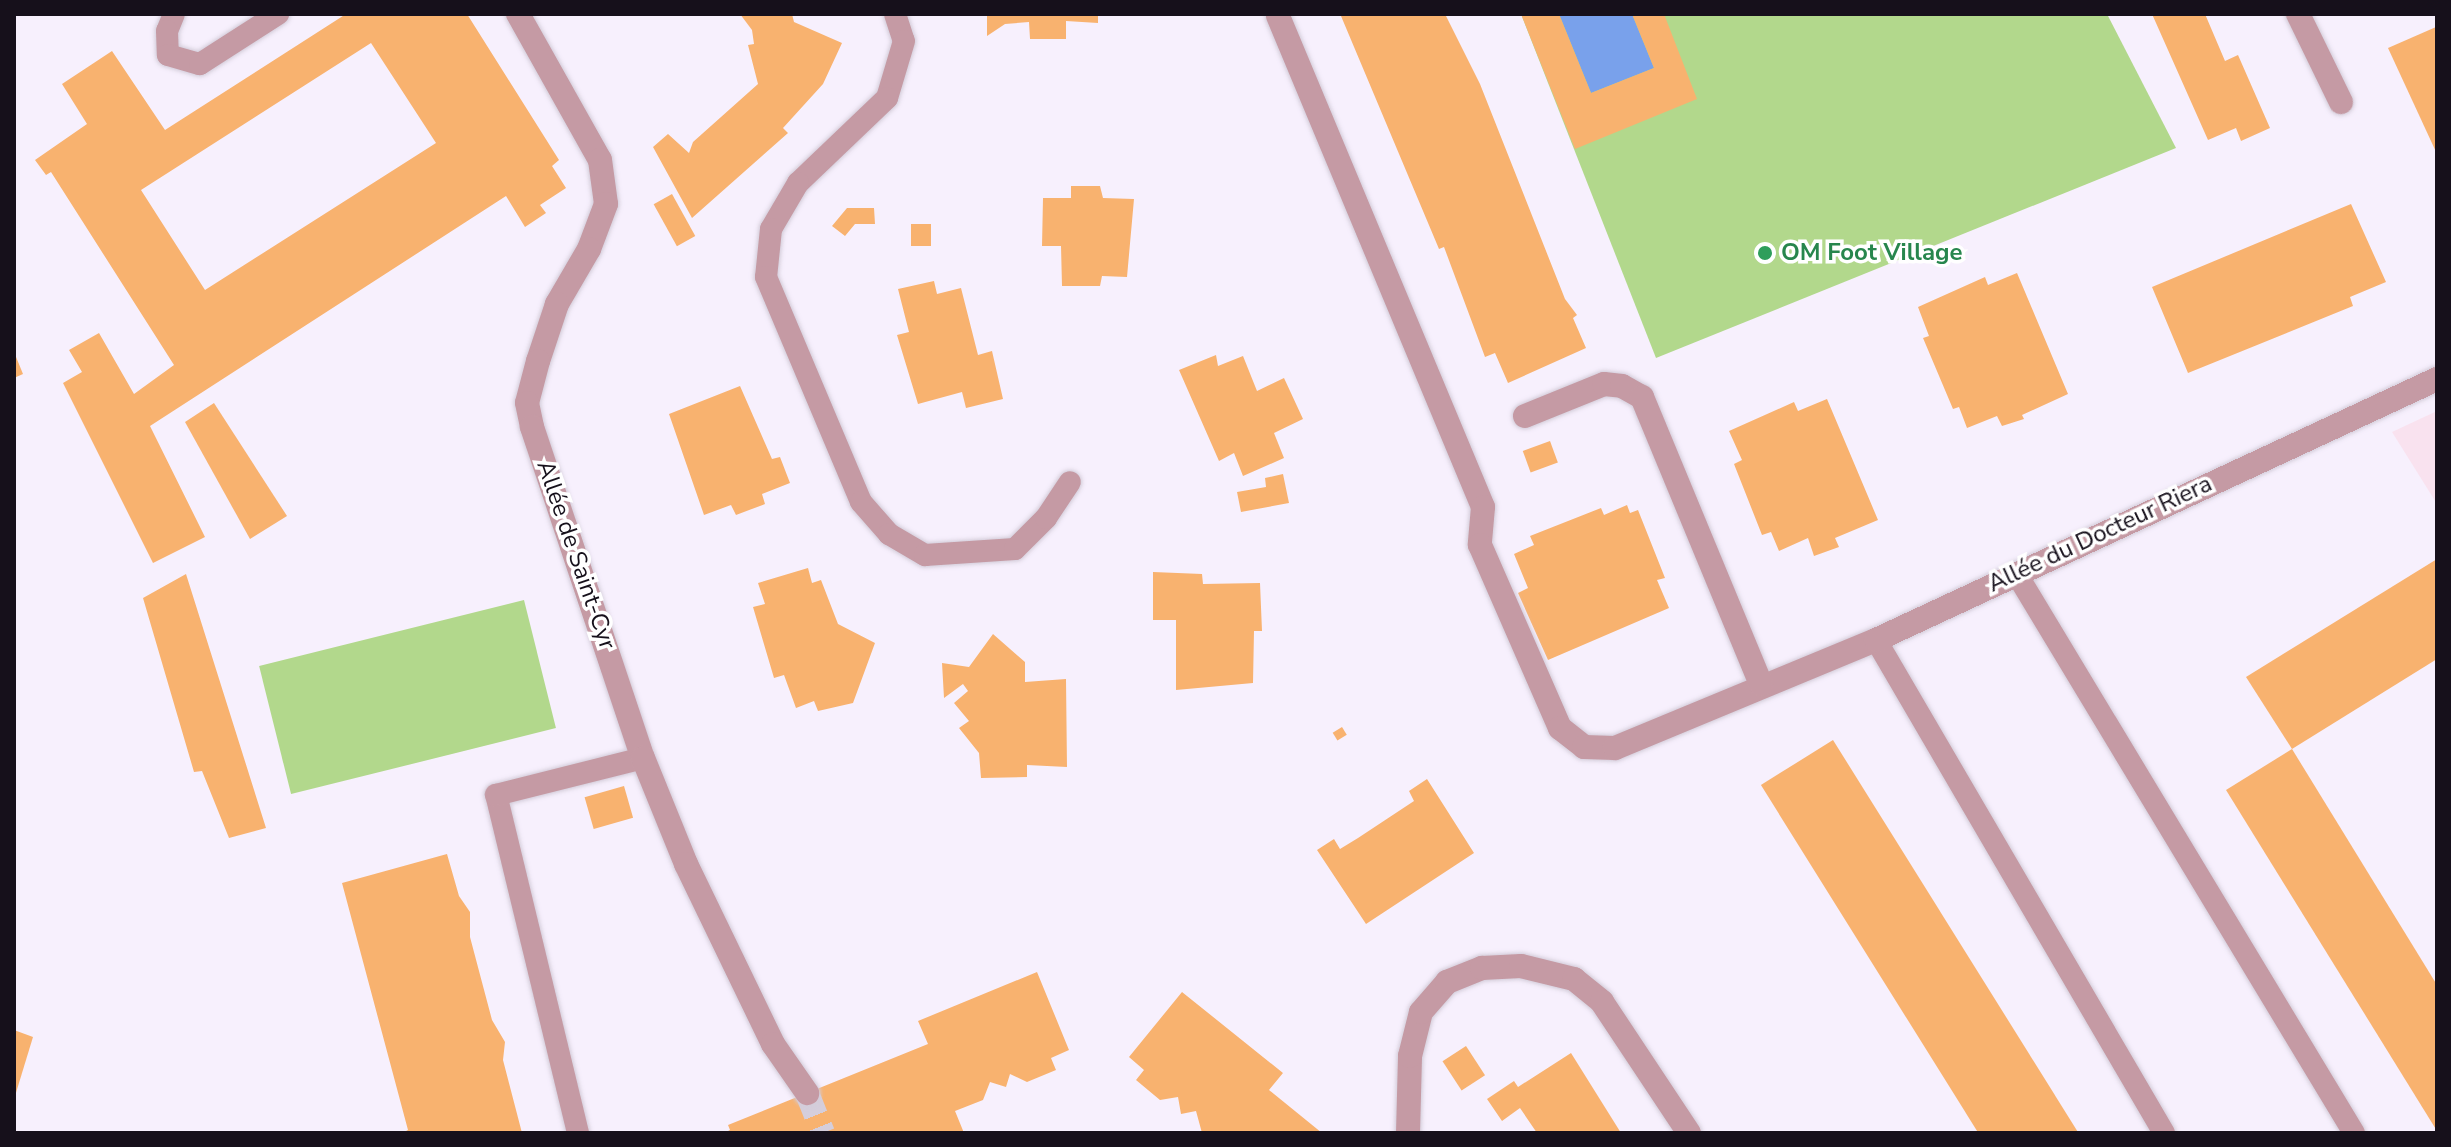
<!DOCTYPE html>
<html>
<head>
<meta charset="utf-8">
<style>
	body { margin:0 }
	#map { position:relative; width:2451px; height:1147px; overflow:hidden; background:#f7f0fd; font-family:"Nunito Sans",sans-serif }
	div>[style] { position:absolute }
	.commercial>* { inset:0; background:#f9e2ef }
	.green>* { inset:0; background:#b2d88c; transform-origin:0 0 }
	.water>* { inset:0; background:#79a1eb }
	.building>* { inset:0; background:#f8b26f; transform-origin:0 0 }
	.street-tunnel>* { height:24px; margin-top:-12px; transform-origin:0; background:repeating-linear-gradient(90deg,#d5cedb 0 24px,transparent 0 36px) }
	.roads { filter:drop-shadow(0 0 2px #d3ccd9) drop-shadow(0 0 2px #d3ccd9) }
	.lane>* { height:22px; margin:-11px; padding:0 11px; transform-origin:11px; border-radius:11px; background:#c59aa4 }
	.street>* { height:24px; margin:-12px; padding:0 12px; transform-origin:12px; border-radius:12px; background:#c59aa4 }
	.dots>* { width:22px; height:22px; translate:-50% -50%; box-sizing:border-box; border:4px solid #fff; border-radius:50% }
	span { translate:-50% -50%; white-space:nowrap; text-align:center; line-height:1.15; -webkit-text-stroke:7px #fff; paint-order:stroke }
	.leisure-label { font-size:24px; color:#27864d; font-weight:700 }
	.left { translate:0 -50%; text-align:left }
	.street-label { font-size:24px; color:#16101b }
	.frame { position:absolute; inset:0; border:16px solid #16101b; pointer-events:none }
</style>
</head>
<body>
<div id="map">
	<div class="commercial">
		<i style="clip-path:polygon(2437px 411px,2437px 504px,2392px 432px)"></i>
	</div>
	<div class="green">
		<i style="clip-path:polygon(1521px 14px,2107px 14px,2176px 148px,1656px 358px)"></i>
		<i style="left:524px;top:600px;width:132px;height:273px;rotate:76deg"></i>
	</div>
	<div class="water">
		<i style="clip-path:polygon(1559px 14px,1632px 14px,1654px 68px,1591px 93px)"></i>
	</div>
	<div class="building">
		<i style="clip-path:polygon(evenodd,346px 14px,467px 14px,559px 160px,552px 166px,566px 188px,540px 205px,546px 213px,525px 227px,506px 196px,150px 426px,205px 537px,153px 563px,63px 383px,82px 372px,69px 350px,99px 333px,134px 394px,174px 365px,51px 172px,46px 175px,35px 160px,87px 124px,62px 84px,112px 51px,165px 130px,346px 14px,371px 43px,436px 143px,205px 290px,141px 190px,371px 43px)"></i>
		<i style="clip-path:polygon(740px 14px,792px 14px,794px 22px,842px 43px,823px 84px,783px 128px,788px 133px,692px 218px,653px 147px,668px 134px,689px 153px,693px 142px,758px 84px,748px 45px,754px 44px,752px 30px)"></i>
		<i style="clip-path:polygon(987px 14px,1098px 14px,1098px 23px,1066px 21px,1066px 39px,1030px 39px,1029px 22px,1005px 24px,987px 36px)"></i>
		<i style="clip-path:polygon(1445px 14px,1480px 84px,1565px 299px,1577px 315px,1573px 318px,1586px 348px,1508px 383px,1495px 353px,1485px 357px,1444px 247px,1439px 249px,1341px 16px)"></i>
		<i style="clip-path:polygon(1521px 14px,1559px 14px,1591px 93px,1654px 68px,1632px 14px,1664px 14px,1697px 99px,1575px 149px)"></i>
		<i style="clip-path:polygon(2152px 14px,2205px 14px,2225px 61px,2238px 55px,2270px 128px,2241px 141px,2236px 128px,2208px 140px)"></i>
		<i style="clip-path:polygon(2436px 27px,2437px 29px,2437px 154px,2388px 48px)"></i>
		<i style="clip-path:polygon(1071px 186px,1100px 186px,1103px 198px,1134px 199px,1127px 277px,1102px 276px,1100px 286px,1062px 286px,1061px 246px,1042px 246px,1043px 198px,1071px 198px)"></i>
		<i style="left:672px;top:194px;width:48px;height:21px;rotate:61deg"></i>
		<i style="clip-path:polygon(2351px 204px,2386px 282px,2350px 297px,2353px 306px,2188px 373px,2152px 287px)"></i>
		<i style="clip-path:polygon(847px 208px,874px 208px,875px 224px,855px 224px,845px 236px,832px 226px)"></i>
		<i style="left:911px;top:224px;width:20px;height:22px"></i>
		<i style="clip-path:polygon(2017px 273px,2068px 394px,2022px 415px,2024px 419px,2002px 426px,1997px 416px,1967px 428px,1959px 407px,1953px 409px,1923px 338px,1929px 336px,1918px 307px,1985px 277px,1988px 285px)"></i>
		<i style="clip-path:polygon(934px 281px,937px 294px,961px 288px,978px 355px,992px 351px,1003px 399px,966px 408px,962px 392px,918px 404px,897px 335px,909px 332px,898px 289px)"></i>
		<i style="clip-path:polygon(14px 352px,23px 374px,14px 378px)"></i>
		<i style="clip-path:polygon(1216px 355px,1218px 366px,1243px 356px,1257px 391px,1284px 378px,1303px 419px,1274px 433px,1284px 458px,1243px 476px,1234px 453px,1219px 461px,1179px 370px)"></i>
		<i style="clip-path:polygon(740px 386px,772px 459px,780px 457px,790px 483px,762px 494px,765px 504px,736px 515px,731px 505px,704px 515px,669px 414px)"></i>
		<i style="clip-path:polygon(1827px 399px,1878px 520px,1835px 538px,1839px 547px,1814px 556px,1808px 538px,1779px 551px,1771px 532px,1762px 535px,1734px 464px,1742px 460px,1729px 431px,1794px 402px,1798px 411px)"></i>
		<i style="clip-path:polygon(214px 403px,287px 516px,250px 539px,185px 422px)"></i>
		<i style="left:1550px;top:441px;width:23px;height:29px;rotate:70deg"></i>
		<i style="clip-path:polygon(1283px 474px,1289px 503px,1241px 512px,1237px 492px,1266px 487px,1265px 478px)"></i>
		<i style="clip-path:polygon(1627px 505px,1630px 513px,1638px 510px,1665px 578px,1657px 580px,1669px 608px,1548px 660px,1518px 593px,1528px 588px,1514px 554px,1534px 545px,1530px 536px,1601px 508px,1604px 515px)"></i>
		<i style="clip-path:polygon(2437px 559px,2437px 659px,2292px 749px,2246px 677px)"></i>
		<i style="clip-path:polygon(808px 568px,812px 583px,821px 580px,838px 624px,875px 643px,853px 703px,818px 711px,814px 701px,796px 708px,784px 675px,774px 678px,753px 607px,765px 604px,758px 583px)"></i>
		<i style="clip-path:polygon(1153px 572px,1202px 574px,1203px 584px,1260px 583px,1262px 631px,1254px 631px,1253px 683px,1176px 690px,1176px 620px,1153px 620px)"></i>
		<i style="clip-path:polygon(186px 574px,266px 828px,229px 838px,202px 771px,194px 772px,143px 598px)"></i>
		<i style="clip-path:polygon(993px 634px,1025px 662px,1025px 682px,1066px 679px,1067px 767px,1027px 765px,1027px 777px,981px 778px,979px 753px,959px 728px,969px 721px,954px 703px,968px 691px,963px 684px,944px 698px,942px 663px,969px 667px)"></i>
		<i style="left:1342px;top:727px;width:9px;height:11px;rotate:58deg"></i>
		<i style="left:1833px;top:740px;width:463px;height:85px;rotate:58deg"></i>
		<i style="clip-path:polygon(2292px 749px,2437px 985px,2437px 1131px,2226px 790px)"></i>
		<i style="clip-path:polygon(1427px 779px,1474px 853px,1366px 924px,1317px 850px,1334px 839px,1340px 849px,1358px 838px,1414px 801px,1409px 791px)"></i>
		<i style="left:624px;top:786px;width:33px;height:41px;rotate:74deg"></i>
		<i style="clip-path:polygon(447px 854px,459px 896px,470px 912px,470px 937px,492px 1020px,505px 1042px,503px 1060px,522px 1133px,402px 1133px,408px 1130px,342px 883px)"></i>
		<i style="clip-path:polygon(1037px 972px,1069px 1050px,1051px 1058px,1056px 1070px,1027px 1082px,1010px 1074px,1006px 1087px,990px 1082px,983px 1100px,955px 1111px,964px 1133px,724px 1133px,730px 1130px,728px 1125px,928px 1044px,918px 1021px)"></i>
		<i style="clip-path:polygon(1182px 992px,1283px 1073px,1269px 1090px,1322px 1133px,1202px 1133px,1196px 1111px,1181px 1114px,1178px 1097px,1160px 1100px,1136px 1080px,1144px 1070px,1129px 1057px)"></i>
		<i style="clip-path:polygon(14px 1030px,33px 1037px,15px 1096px,14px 1096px)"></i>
		<i style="left:1466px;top:1046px;width:35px;height:28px;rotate:57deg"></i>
		<i style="clip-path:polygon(1571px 1053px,1621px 1133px,1537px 1133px,1520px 1108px,1502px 1121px,1487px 1099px,1514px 1081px,1518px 1087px)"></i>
	</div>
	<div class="street-tunnel">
		<i style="left:807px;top:1093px;width:43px;rotate:68.2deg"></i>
	</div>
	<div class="roads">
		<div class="lane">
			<i style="left:174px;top:14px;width:18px;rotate:112deg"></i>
			<i style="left:167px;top:31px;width:24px;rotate:88deg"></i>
			<i style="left:168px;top:55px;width:33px;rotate:16deg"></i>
			<i style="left:200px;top:64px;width:93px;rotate:-32.7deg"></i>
			<i style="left:895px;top:14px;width:28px;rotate:72deg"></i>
			<i style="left:904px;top:41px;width:59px;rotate:106.6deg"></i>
			<i style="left:887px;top:98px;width:123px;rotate:136.3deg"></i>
			<i style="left:798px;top:183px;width:53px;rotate:120.4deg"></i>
			<i style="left:771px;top:229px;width:48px;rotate:95.9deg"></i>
			<i style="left:766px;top:277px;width:244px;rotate:67.1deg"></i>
			<i style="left:861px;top:502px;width:43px;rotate:48.8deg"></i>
			<i style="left:889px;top:534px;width:42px;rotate:30.3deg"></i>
			<i style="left:925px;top:555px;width:90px;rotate:-3.8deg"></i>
			<i style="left:1015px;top:549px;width:44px;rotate:-45deg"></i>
			<i style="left:1046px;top:518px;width:43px;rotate:-56.3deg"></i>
			<i style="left:2016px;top:573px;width:654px;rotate:58.89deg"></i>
			<i style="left:1876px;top:640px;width:571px;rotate:59.71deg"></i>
			<i style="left:578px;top:1133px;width:348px;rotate:-103.6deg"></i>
			<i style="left:496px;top:795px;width:152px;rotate:-14.1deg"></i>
		</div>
		<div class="street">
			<i style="left:518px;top:14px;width:167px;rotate:60.7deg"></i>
			<i style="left:600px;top:160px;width:44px;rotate:82.2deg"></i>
			<i style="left:606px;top:204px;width:48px;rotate:110.7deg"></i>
			<i style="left:589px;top:249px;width:64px;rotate:120.2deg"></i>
			<i style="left:557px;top:304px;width:60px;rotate:108.4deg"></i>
			<i style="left:538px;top:361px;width:43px;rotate:104.7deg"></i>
			<i style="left:527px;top:403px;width:25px;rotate:78deg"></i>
			<i style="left:532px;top:427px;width:349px;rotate:71.5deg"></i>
			<i style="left:643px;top:758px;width:114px;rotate:67.9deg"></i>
			<i style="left:686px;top:864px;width:200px;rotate:64.2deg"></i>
			<i style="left:773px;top:1044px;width:60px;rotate:55.2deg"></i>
			<i style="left:2298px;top:14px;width:98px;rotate:64deg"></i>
			<i style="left:1278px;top:16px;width:532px;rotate:67.34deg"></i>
			<i style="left:1483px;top:507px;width:38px;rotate:95deg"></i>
			<i style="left:1480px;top:545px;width:200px;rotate:66.4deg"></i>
			<i style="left:1560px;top:728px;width:31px;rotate:38deg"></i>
			<i style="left:1584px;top:747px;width:31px;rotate:2deg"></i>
			<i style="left:1615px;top:748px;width:282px;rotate:-22.5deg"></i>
			<i style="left:1876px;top:640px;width:619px;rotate:-24.95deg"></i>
			<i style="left:1525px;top:416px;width:85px;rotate:-22.1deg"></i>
			<i style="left:1604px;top:384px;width:18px;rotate:6deg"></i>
			<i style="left:1622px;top:386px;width:23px;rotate:29deg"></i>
			<i style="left:1642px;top:397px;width:311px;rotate:67.5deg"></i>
			<i style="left:1408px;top:1133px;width:77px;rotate:-88.5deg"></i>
			<i style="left:1410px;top:1056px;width:45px;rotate:-76deg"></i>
			<i style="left:1421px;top:1012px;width:40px;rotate:-49deg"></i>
			<i style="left:1447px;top:982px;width:38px;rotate:-22deg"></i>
			<i style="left:1482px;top:968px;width:39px;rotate:-3deg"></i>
			<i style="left:1521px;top:966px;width:55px;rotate:13.8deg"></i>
			<i style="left:1574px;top:979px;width:36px;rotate:39deg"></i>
			<i style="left:1602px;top:1002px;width:157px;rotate:56.4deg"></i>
		</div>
	</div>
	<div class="dots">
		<i style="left:1765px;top:253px;background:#2e9e5b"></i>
	</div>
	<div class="leisure-label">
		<span class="left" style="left:1781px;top:253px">OM Foot Village</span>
	</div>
	<div class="street-label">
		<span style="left:2100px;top:534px;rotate:-25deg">Allée du Docteur Riera</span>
		<span style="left:576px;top:555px;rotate:71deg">Allée de Saint-Cyr</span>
	</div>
	<div class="frame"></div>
</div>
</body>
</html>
